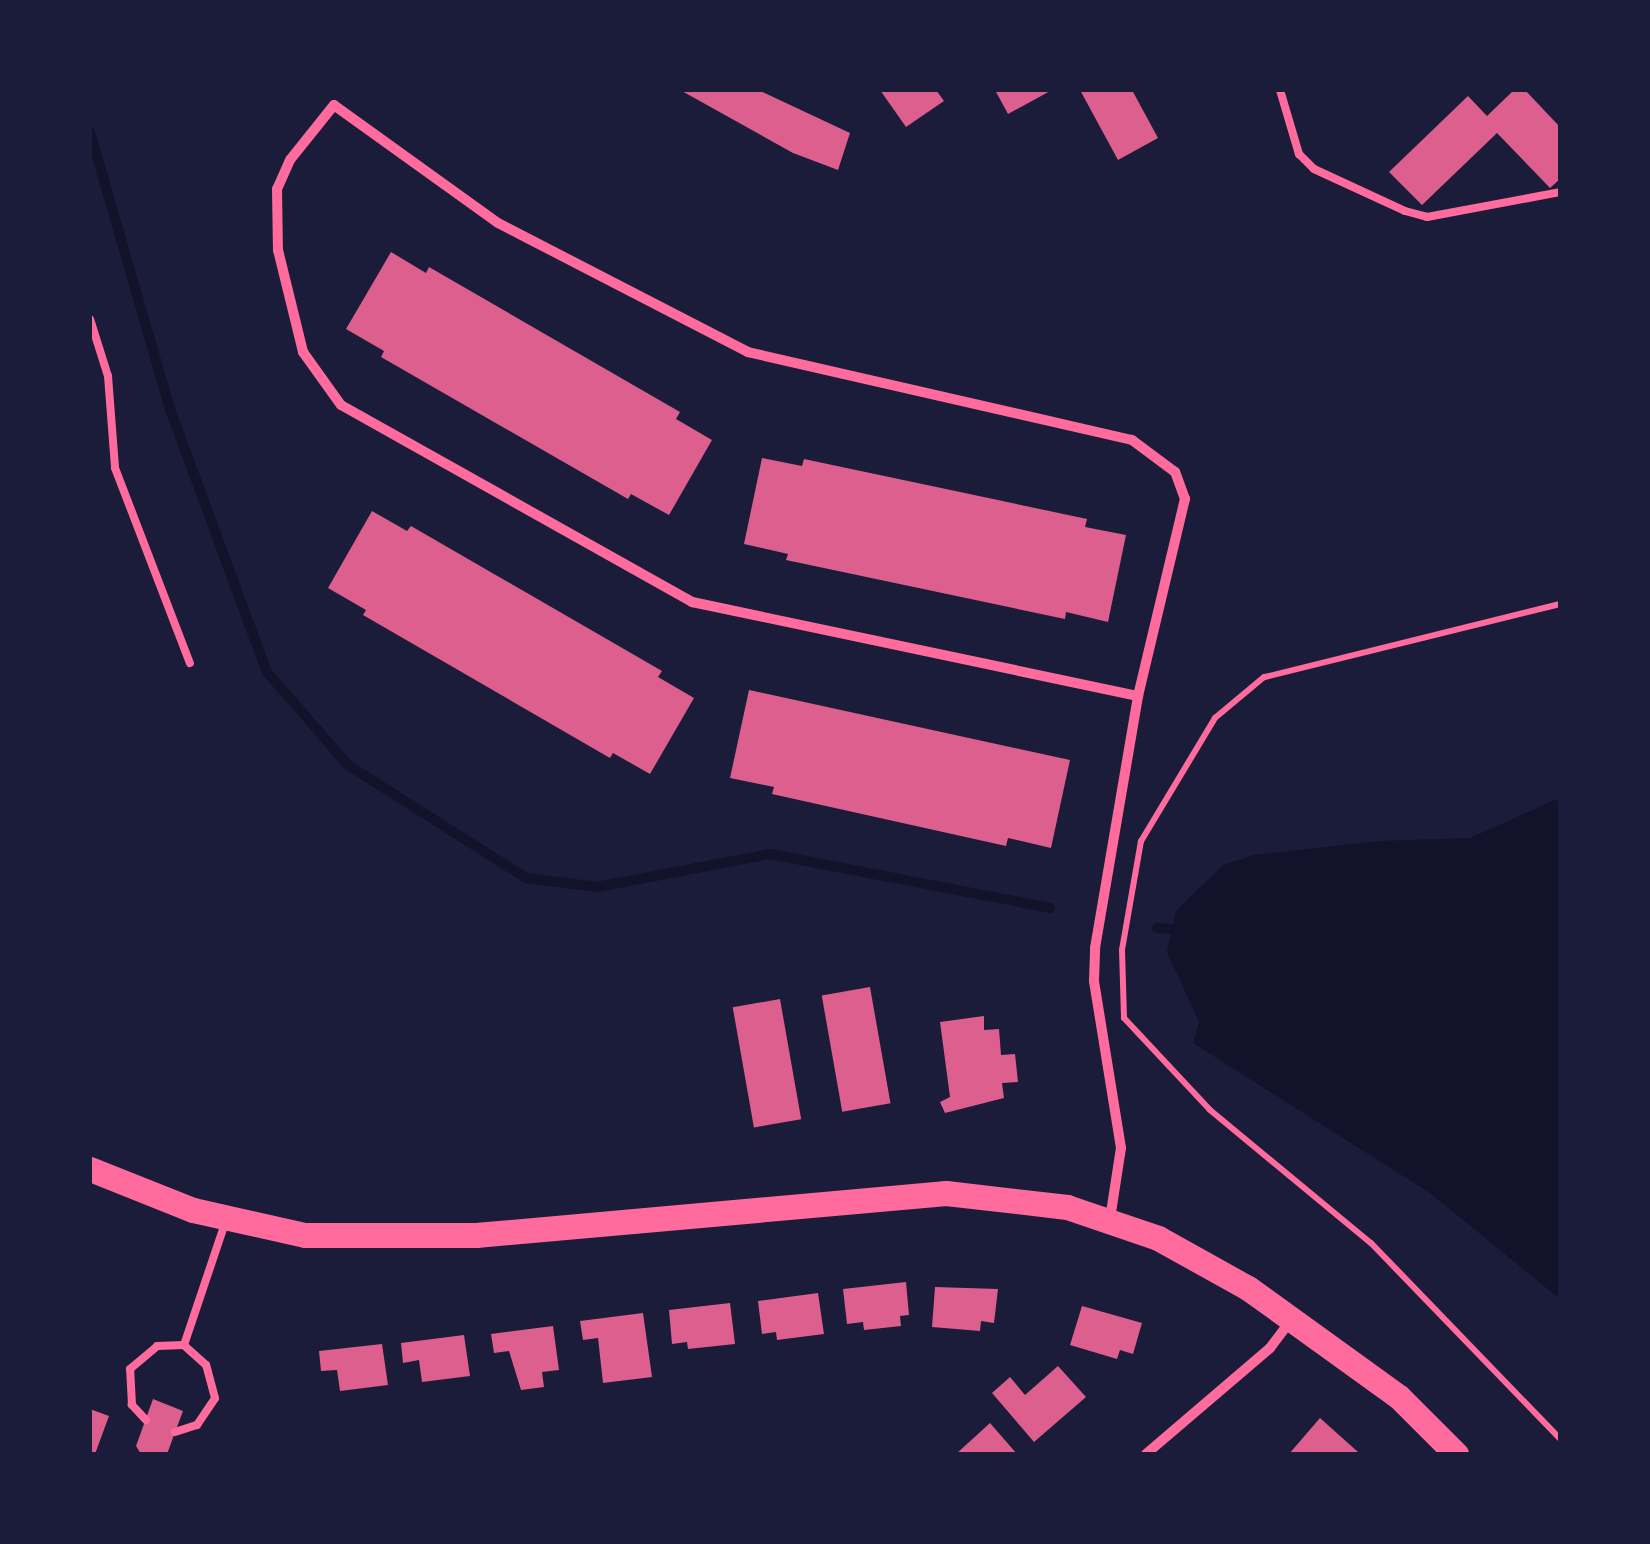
<!DOCTYPE html>
<html>
<head>
<meta charset="utf-8">
<style>
	body { margin:0 }
	#map { position:relative; width:1650px; height:1544px; overflow:hidden; background:#1b1b3a; font-family:Signika,sans-serif }
	div>[style] { position:absolute }
	.water>* { inset:0; background:#12122b }
	.stream>* { height:10px; margin:-5px; padding:0 5px; transform-origin:5px; border-radius:5px; background:#12122b }
	.building>* { inset:0; background:#dd5f8e; transform-origin:0 0 }
	.path>* { height:6px; margin:-3px; padding:0 3px; transform-origin:3px; border-radius:3px; background:#ff6b9d }
	.service>* { height:8px; margin:-4px; padding:0 4px; transform-origin:4px; border-radius:4px; background:#ff6b9d }
	.minor>* { height:10px; margin:-5px; padding:0 5px; transform-origin:5px; border-radius:5px; background:#ff6b9d }
	.primary>* { height:25px; margin:-12.5px; padding:0 12.5px; transform-origin:12.5px; border-radius:12.5px; background:#ff6b9d }
	span { translate:-50% -50%; white-space:nowrap; text-align:center; line-height:1.15; -webkit-text-stroke:10px #1b1b3a; paint-order:stroke }
	.frame { position:absolute; inset:0; border:92px solid #1b1b3a; pointer-events:none }
</style>
</head>
<body>
<div id="map">
	<div class="water">
		<i style="clip-path:polygon(1557px 799px,1560px 802px,1560px 1299px,1430px 1193px,1193px 1043px,1199px 1022px,1167px 952px,1176px 911px,1223px 865px,1254px 855px,1380px 841px,1470px 838px)"></i>
	</div>
	<div class="stream">
		<i style="left:90px;top:132px;width:288px;rotate:73.9deg"></i>
		<i style="left:170px;top:409px;width:280px;rotate:69.8deg"></i>
		<i style="left:267px;top:672px;width:123px;rotate:48.9deg"></i>
		<i style="left:348px;top:765px;width:211px;rotate:32.4deg"></i>
		<i style="left:526px;top:878px;width:72px;rotate:7.2deg"></i>
		<i style="left:597px;top:887px;width:176px;rotate:-10.8deg"></i>
		<i style="left:770px;top:854px;width:285px;rotate:10.9deg"></i>
		<i style="left:1157px;top:928px;width:26px;rotate:4deg"></i>
	</div>
	<div class="building">
		<i style="clip-path:polygon(680px 90px,758px 90px,850px 133px,838px 170px,793px 153px)"></i>
		<i style="clip-path:polygon(880px 90px,936px 90px,944px 101px,906px 127px)"></i>
		<i style="clip-path:polygon(995px 90px,1052px 90px,1008px 114px)"></i>
		<i style="clip-path:polygon(1080px 90px,1132px 90px,1158px 138px,1118px 160px)"></i>
		<i style="clip-path:polygon(1514px 90px,1525px 90px,1560px 127px,1560px 179px,1550px 188px,1497px 133px,1422px 205px,1389px 172px,1468px 96px,1487px 116px)"></i>
		<i style="clip-path:polygon(391px 252px,426px 273px,429px 267px,680px 412px,676px 419px,712px 440px,669px 515px,631px 494px,628px 499px,381px 357px,384px 351px,346px 329px)"></i>
		<i style="clip-path:polygon(762px 458px,802px 466px,804px 459px,1087px 519px,1085px 527px,1126px 535px,1108px 622px,1066px 612px,1065px 619px,786px 560px,788px 554px,744px 544px)"></i>
		<i style="clip-path:polygon(372px 511px,407px 531px,411px 526px,662px 671px,658px 677px,694px 698px,650px 774px,613px 753px,610px 758px,363px 615px,366px 610px,328px 588px)"></i>
		<i style="clip-path:polygon(749px 690px,1070px 760px,1051px 848px,1008px 838px,1006px 846px,772px 794px,774px 787px,730px 778px)"></i>
		<i style="left:870px;top:987px;width:118px;height:49px;rotate:80deg"></i>
		<i style="left:780px;top:999px;width:122px;height:48px;rotate:80deg"></i>
		<i style="clip-path:polygon(984px 1016px,984px 1030px,999px 1029px,1001px 1055px,1015px 1054px,1018px 1082px,1002px 1083px,1004px 1098px,945px 1113px,940px 1102px,950px 1097px,940px 1022px)"></i>
		<i style="clip-path:polygon(906px 1282px,909px 1315px,900px 1316px,901px 1326px,864px 1330px,863px 1322px,847px 1324px,843px 1289px)"></i>
		<i style="clip-path:polygon(935px 1287px,998px 1289px,994px 1323px,981px 1321px,980px 1331px,932px 1327px)"></i>
		<i style="clip-path:polygon(818px 1293px,824px 1334px,777px 1340px,776px 1332px,762px 1334px,758px 1301px)"></i>
		<i style="clip-path:polygon(730px 1303px,735px 1344px,688px 1349px,687px 1342px,672px 1344px,669px 1310px)"></i>
		<i style="clip-path:polygon(1082px 1306px,1142px 1323px,1133px 1354px,1120px 1350px,1117px 1359px,1070px 1345px)"></i>
		<i style="clip-path:polygon(643px 1313px,652px 1377px,603px 1383px,598px 1338px,583px 1340px,580px 1321px)"></i>
		<i style="clip-path:polygon(553px 1326px,559px 1370px,542px 1372px,544px 1387px,521px 1390px,509px 1351px,494px 1353px,491px 1334px)"></i>
		<i style="clip-path:polygon(464px 1335px,470px 1376px,422px 1382px,419px 1360px,403px 1363px,401px 1343px)"></i>
		<i style="clip-path:polygon(382px 1344px,388px 1385px,340px 1391px,337px 1370px,321px 1371px,319px 1351px)"></i>
		<i style="clip-path:polygon(1058px 1366px,1086px 1397px,1034px 1442px,992px 1393px,1010px 1377px,1025px 1395px)"></i>
		<i style="clip-path:polygon(153px 1399px,183px 1411px,167px 1454px,141px 1454px,136px 1446px)"></i>
		<i style="clip-path:polygon(90px 1409px,109px 1416px,95px 1454px,90px 1454px)"></i>
		<i style="clip-path:polygon(1320px 1418px,1358px 1452px,1356px 1454px,1289px 1454px)"></i>
		<i style="clip-path:polygon(990px 1423px,1017px 1454px,956px 1454px)"></i>
	</div>
	<div class="path">
		<i style="left:1560px;top:604px;width:305px;rotate:166.1deg"></i>
		<i style="left:1264px;top:677px;width:64px;rotate:140.1deg"></i>
		<i style="left:1215px;top:718px;width:144px;rotate:121deg"></i>
		<i style="left:1141px;top:841px;width:111px;rotate:99.9deg"></i>
		<i style="left:1122px;top:950px;width:68px;rotate:88.3deg"></i>
		<i style="left:1124px;top:1018px;width:126px;rotate:46.9deg"></i>
		<i style="left:1210px;top:1110px;width:209px;rotate:39.6deg"></i>
		<i style="left:1371px;top:1243px;width:272px;rotate:46deg"></i>
	</div>
	<div class="service">
		<i style="left:1280px;top:90px;width:67px;rotate:73.5deg"></i>
		<i style="left:1299px;top:154px;width:21px;rotate:45deg"></i>
		<i style="left:1314px;top:169px;width:100px;rotate:24.8deg"></i>
		<i style="left:1405px;top:211px;width:23px;rotate:15deg"></i>
		<i style="left:1427px;top:217px;width:135px;rotate:-10.6deg"></i>
		<i style="left:90px;top:319px;width:60px;rotate:72.5deg"></i>
		<i style="left:108px;top:376px;width:92px;rotate:85.6deg"></i>
		<i style="left:115px;top:468px;width:209px;rotate:69deg"></i>
		<i style="left:146px;top:1420px;width:21px;rotate:-133deg"></i>
		<i style="left:132px;top:1405px;width:36px;rotate:-93deg"></i>
		<i style="left:130px;top:1369px;width:35px;rotate:-40deg"></i>
		<i style="left:157px;top:1346px;width:27px;rotate:-2deg"></i>
		<i style="left:184px;top:1345px;width:129px;rotate:-71.4deg"></i>
		<i style="left:175px;top:1432px;width:23px;rotate:-18deg"></i>
		<i style="left:197px;top:1425px;width:32px;rotate:-56deg"></i>
		<i style="left:215px;top:1398px;width:34px;rotate:-105deg"></i>
		<i style="left:206px;top:1365px;width:30px;rotate:-138deg"></i>
	</div>
	<div class="minor">
		<i style="left:1110px;top:1219px;width:72px;rotate:-81.2deg"></i>
		<i style="left:1121px;top:1148px;width:169px;rotate:-99.2deg"></i>
		<i style="left:1094px;top:981px;width:33px;rotate:-88deg"></i>
		<i style="left:1095px;top:948px;width:256px;rotate:-80.3deg"></i>
		<i style="left:1138px;top:696px;width:203px;rotate:-76.6deg"></i>
		<i style="left:1185px;top:499px;width:29px;rotate:-110deg"></i>
		<i style="left:1175px;top:472px;width:54px;rotate:-143.3deg"></i>
		<i style="left:1132px;top:440px;width:394px;rotate:-167.1deg"></i>
		<i style="left:748px;top:352px;width:281px;rotate:-152.7deg"></i>
		<i style="left:498px;top:223px;width:202px;rotate:-144.3deg"></i>
		<i style="left:334px;top:105px;width:70px;rotate:128.7deg"></i>
		<i style="left:290px;top:160px;width:32px;rotate:114deg"></i>
		<i style="left:277px;top:189px;width:61px;rotate:89.1deg"></i>
		<i style="left:278px;top:250px;width:105px;rotate:76.2deg"></i>
		<i style="left:303px;top:352px;width:65px;rotate:54.4deg"></i>
		<i style="left:341px;top:405px;width:403px;rotate:29.3deg"></i>
		<i style="left:692px;top:602px;width:456px;rotate:11.9deg"></i>
		<i style="left:1146px;top:1454px;width:163px;rotate:-40.5deg"></i>
		<i style="left:1270px;top:1348px;width:36px;rotate:-53deg"></i>
	</div>
	<div class="primary">
		<i style="left:90px;top:1169px;width:111px;rotate:21.7deg"></i>
		<i style="left:193px;top:1210px;width:115px;rotate:12.6deg"></i>
		<i style="left:305px;top:1235px;width:171px"></i>
		<i style="left:476px;top:1235px;width:472px;rotate:-5.1deg"></i>
		<i style="left:946px;top:1193px;width:122px;rotate:6.6deg"></i>
		<i style="left:1067px;top:1207px;width:96px;rotate:18.8deg"></i>
		<i style="left:1158px;top:1238px;width:103px;rotate:29.1deg"></i>
		<i style="left:1248px;top:1288px;width:186px;rotate:35.8deg"></i>
		<i style="left:1399px;top:1397px;width:81px;rotate:45deg"></i>
	</div>
	<div class="frame"></div>
</div>
</body>
</html>
